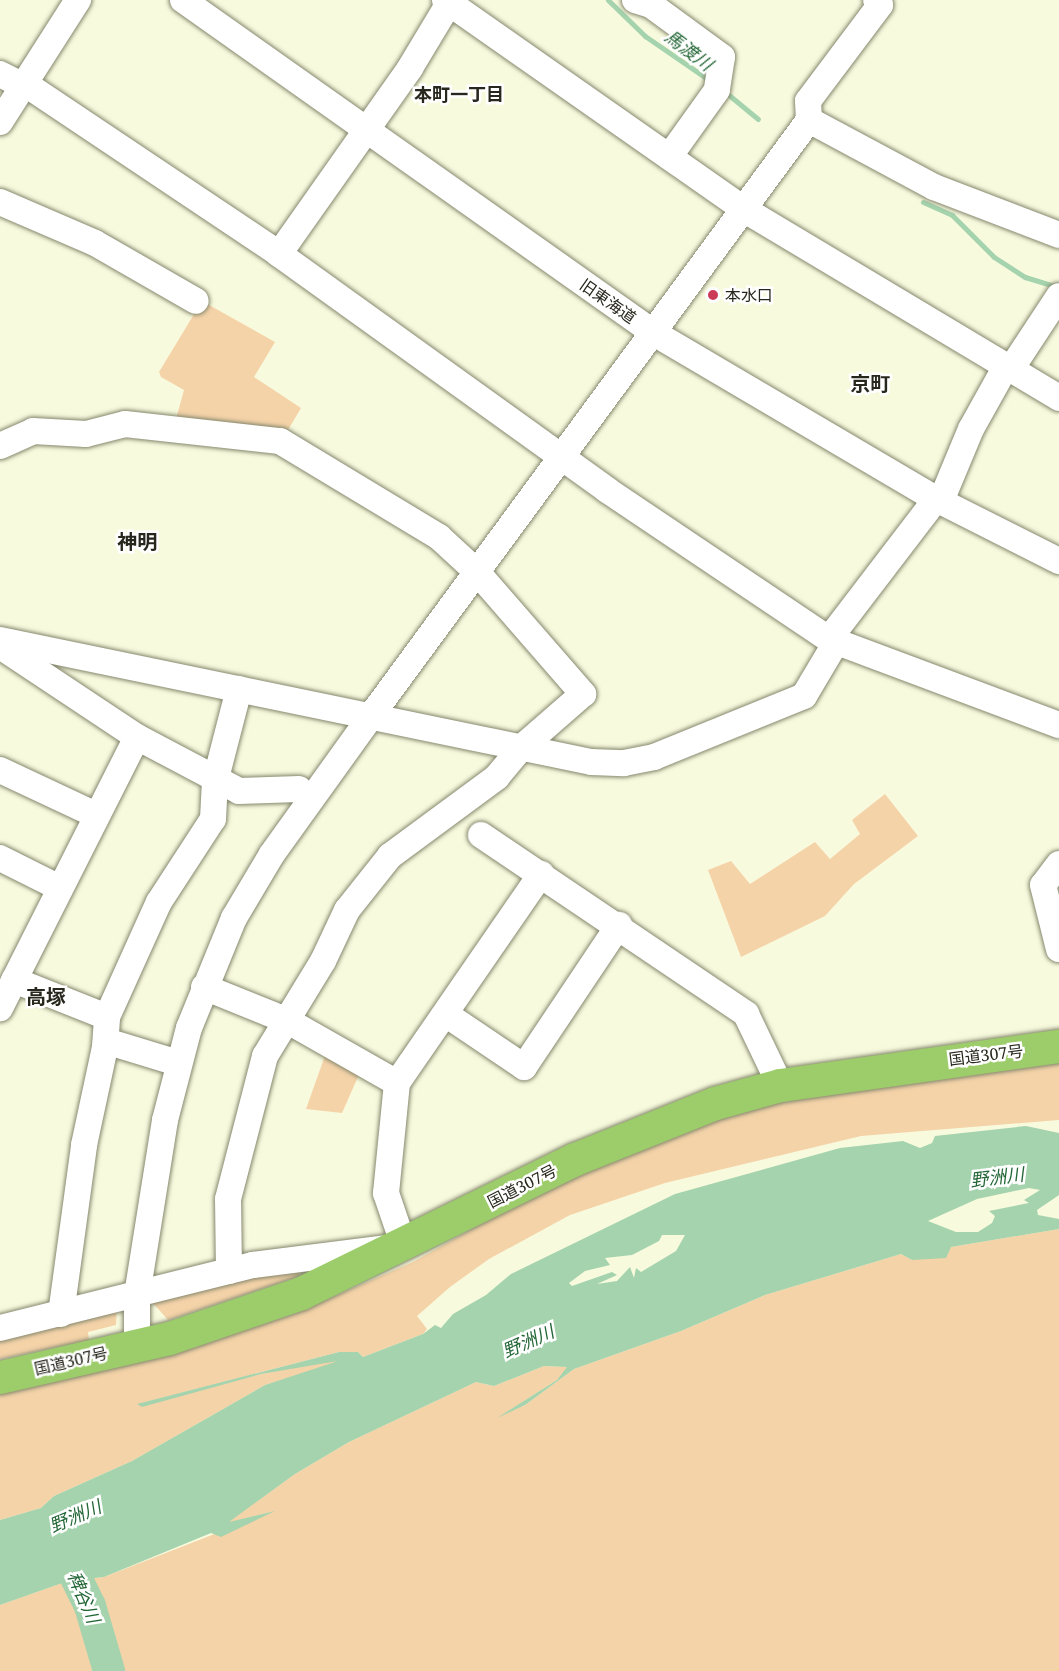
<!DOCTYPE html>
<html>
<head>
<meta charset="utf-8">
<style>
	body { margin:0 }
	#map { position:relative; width:1059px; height:1671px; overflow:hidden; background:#f8fade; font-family:"Noto Serif","Noto Sans JP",serif }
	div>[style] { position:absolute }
	.green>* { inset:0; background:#f5d3a9 }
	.water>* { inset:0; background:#a4d3ad }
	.stream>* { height:5px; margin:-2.5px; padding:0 2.5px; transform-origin:2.5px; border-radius:2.5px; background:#a4d3ad }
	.river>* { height:32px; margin:-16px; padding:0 16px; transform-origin:16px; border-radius:16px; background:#a4d3ad }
	.roads { filter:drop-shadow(0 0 2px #86886e) drop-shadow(0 0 2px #86886e) }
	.minor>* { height:26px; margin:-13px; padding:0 13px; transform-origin:13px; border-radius:13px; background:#fff }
	.highway>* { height:33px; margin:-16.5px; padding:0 16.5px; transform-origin:16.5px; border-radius:16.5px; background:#9ccd6a }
	.dots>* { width:16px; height:16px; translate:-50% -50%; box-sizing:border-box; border:3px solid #fff; border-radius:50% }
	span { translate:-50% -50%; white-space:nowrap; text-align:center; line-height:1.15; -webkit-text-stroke:5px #fff; paint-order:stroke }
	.poi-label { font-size:16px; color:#27271d }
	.left { translate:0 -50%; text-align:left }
	.street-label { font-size:16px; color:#27271d }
	.water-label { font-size:18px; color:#246737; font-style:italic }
	.neighbourhood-label { font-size:18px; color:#27271d; font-weight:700 }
	.quarter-label { font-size:20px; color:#27271d; font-weight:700 }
</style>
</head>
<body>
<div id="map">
	<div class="green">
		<i style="clip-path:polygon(202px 301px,275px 342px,254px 377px,301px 408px,285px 435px,174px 426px,184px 390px,161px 377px,159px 372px)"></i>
		<i style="clip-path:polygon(885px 794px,918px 836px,854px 884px,825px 916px,741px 957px,708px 870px,731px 861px,750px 884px,815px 842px,830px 859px,860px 834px,852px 820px)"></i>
		<i style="clip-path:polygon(327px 1050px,361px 1070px,342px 1113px,306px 1109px)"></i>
		<i style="clip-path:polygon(1059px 1062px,1059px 1120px,861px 1136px,665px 1183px,570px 1215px,489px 1259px,450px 1287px,417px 1316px,427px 1329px,423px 1334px,363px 1357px,358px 1352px,339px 1352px,138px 1404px,261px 1374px,335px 1359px,339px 1362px,265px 1385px,132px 1461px,54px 1496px,41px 1508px,0 1520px,0 1391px,195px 1346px,294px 1314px,413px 1262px,501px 1213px,601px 1165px,682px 1131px,760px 1107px,839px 1090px)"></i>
		<i style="clip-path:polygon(1059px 1229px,1059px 1671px,0 1671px,0 1605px,68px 1581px,104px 1577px,271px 1512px,227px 1523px,295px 1474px,349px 1442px,476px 1382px,494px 1386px,544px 1366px,568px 1367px,557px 1380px,502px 1415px,525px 1405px,574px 1369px,681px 1331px,765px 1295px,901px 1254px,912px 1260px,951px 1247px)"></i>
		<i style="clip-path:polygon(296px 1264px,300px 1276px,168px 1320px,153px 1303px)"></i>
		<i style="clip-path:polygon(117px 1306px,116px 1325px,88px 1332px,89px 1340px,0 1359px,0 1336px)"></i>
	</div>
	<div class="water">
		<i style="clip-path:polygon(evenodd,1026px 1126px,1059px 1133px,1059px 1195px,1037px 1210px,1038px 1215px,1059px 1219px,1059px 1229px,951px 1247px,946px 1258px,912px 1260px,901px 1254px,765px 1295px,681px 1331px,574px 1369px,525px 1405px,497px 1418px,557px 1380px,567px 1367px,544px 1366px,494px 1386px,476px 1382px,349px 1442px,295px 1474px,229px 1522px,275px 1511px,221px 1537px,211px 1533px,104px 1577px,68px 1581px,0 1605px,0 1520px,41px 1508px,54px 1496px,132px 1461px,265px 1385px,338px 1361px,261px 1374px,142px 1407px,137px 1404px,339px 1352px,358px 1352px,363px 1357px,423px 1334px,435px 1325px,441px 1328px,453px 1314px,486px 1295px,511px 1274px,675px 1194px,840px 1148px,903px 1141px,920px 1148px,932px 1143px,935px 1136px,1026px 1126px,1029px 1188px,1040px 1190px,1024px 1200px,1029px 1203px,989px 1211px,995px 1216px,992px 1223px,978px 1232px,956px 1232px,928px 1221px,977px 1199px,1029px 1188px,1026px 1126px,662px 1235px,685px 1235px,676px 1251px,641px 1272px,636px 1268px,634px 1278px,630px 1267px,617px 1281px,597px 1284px,617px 1275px,612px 1272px,572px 1286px,569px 1283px,585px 1271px,610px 1265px,605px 1258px,632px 1255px,659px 1241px,662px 1235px)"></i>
	</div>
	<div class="stream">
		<i style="left:608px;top:0;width:52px;rotate:44.2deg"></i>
		<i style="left:645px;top:36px;width:81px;rotate:34.5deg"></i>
		<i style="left:724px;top:91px;width:44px;rotate:39.5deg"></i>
		<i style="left:923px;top:202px;width:32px;rotate:24deg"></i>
		<i style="left:952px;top:215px;width:59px;rotate:45deg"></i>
		<i style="left:994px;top:257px;width:37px;rotate:33deg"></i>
		<i style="left:1025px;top:277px;width:31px;rotate:17deg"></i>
	</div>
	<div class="river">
		<i style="left:58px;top:1541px;width:72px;rotate:63.8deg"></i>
		<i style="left:90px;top:1606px;width:68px;rotate:73.7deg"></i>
	</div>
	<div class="roads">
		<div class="minor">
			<i style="left:183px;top:0;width:577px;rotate:35.26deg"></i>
			<i style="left:654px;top:333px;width:327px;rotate:30.5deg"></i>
			<i style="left:936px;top:499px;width:138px;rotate:26.8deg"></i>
			<i style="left:445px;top:0;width:366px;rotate:35deg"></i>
			<i style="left:745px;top:210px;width:366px;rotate:30.9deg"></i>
			<i style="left:635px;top:0;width:17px;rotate:17deg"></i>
			<i style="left:651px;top:5px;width:88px;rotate:36.2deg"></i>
			<i style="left:722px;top:57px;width:33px;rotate:99deg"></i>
			<i style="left:717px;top:90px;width:82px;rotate:125.6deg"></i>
			<i style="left:0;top:74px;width:25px;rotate:27deg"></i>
			<i style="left:24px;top:83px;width:307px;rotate:33.8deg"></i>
			<i style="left:279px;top:254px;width:404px;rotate:35.7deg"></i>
			<i style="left:607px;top:490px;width:267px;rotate:33.9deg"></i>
			<i style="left:829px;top:639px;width:246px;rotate:20.5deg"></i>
			<i style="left:809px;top:120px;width:19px;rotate:-93deg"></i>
			<i style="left:808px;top:101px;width:120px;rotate:-53.1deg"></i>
			<i style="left:880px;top:5px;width:6px;rotate:-129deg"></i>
			<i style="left:0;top:122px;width:145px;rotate:-57.4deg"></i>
			<i style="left:0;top:202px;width:103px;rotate:23.3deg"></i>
			<i style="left:95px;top:243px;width:116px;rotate:29.9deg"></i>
			<i style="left:279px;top:254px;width:228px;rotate:-54.8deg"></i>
			<i style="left:410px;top:68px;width:76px;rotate:-59deg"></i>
			<i style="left:1011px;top:369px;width:87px;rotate:-56.7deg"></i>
			<i style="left:0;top:446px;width:36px;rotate:-24deg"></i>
			<i style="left:33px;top:431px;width:53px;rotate:3.2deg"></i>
			<i style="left:86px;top:434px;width:40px;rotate:-14.4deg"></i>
			<i style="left:125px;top:424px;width:156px;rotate:6.3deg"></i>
			<i style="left:280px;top:441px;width:186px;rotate:31.1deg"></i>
			<i style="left:439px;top:537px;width:52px;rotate:42.6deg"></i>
			<i style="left:477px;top:572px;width:162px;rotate:49deg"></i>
			<i style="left:583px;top:694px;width:82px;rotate:138.9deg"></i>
			<i style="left:521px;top:748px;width:38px;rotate:130deg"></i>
			<i style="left:497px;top:777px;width:133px;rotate:143.6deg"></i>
			<i style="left:390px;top:856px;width:69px;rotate:128.5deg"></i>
			<i style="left:347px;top:910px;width:56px;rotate:115.2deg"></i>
			<i style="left:323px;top:961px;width:111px;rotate:121.4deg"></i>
			<i style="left:265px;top:1056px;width:148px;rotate:104.5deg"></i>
			<i style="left:228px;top:1199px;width:72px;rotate:89.2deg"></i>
			<i style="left:941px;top:501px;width:78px;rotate:-67.4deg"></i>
			<i style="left:971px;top:429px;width:72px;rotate:-60.9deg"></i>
			<i style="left:829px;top:639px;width:176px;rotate:-52.6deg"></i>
			<i style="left:0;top:640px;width:603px;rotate:11.66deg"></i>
			<i style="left:591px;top:762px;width:33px;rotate:2deg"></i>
			<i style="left:624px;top:763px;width:31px;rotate:-11deg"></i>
			<i style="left:654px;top:757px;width:162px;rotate:-22.1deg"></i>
			<i style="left:804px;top:696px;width:63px;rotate:-59.3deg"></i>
			<i style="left:0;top:646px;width:164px;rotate:33.6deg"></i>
			<i style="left:137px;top:737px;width:304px;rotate:116.8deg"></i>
			<i style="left:137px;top:737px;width:115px;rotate:27.9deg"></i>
			<i style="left:239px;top:791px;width:60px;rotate:-1.9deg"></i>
			<i style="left:0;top:770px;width:106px;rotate:25.1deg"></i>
			<i style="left:481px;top:835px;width:320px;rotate:34deg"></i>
			<i style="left:746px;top:1014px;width:79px;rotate:64.4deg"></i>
			<i style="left:0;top:858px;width:67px;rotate:26.6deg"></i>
			<i style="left:1059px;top:864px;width:26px;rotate:127deg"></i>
			<i style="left:1043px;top:885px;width:66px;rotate:76deg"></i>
			<i style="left:14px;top:980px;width:100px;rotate:21.7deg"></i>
			<i style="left:204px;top:987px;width:91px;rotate:22deg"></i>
			<i style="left:288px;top:1021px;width:125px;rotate:29.6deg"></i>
			<i style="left:447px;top:1015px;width:93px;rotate:34deg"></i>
			<i style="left:524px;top:1067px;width:171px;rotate:-56.2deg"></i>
			<i style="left:106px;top:1041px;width:75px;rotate:17deg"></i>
			<i style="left:61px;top:1314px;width:171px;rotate:-82.2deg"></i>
			<i style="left:84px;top:1145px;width:100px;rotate:-77.9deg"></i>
			<i style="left:105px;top:1047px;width:30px;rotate:-86deg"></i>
			<i style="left:107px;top:1017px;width:126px;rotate:-65.7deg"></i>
			<i style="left:159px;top:902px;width:99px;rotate:-57deg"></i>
			<i style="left:213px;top:819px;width:37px;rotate:-87deg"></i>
			<i style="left:215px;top:782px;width:96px;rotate:-75.5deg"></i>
			<i style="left:0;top:1328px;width:261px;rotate:-14deg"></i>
			<i style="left:253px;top:1265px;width:152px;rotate:-7.2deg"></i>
			<i style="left:404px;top:1246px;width:56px;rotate:-108.8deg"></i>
			<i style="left:386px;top:1193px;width:111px;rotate:-84.3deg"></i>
			<i style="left:397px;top:1083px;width:254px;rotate:-55.4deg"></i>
			<i style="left:137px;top:1345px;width:50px;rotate:-90deg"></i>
			<i style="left:137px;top:1295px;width:177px;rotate:-80.9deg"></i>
			<i style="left:165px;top:1120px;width:95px;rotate:-75.4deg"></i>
			<i style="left:189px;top:1028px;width:119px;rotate:-67.8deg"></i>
			<i style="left:234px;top:918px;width:74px;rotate:-59.3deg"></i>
			<i style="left:272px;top:854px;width:170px;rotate:-54.3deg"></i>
			<i style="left:371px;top:716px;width:740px;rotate:-53.69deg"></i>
			<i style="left:809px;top:120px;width:142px;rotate:28.2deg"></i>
			<i style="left:934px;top:187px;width:134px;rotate:21deg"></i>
		</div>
		<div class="highway">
			<i style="left:0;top:1377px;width:173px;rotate:-13deg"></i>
			<i style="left:169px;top:1338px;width:139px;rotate:-18.8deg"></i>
			<i style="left:301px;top:1293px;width:305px;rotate:-26.1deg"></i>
			<i style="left:575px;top:1159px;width:151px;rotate:-21.8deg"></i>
			<i style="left:715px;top:1103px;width:67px;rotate:-15.5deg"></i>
			<i style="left:780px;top:1085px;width:282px;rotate:-8deg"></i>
		</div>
	</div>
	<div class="dots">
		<i style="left:713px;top:295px;background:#cb3b57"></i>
	</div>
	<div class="poi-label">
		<span class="left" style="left:725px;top:295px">本水口</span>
	</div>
	<div class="street-label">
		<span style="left:608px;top:301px;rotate:35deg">旧東海道</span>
		<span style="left:986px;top:1055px;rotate:-7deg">国道307号</span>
		<span style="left:522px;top:1186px;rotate:-27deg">国道307号</span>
		<span style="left:71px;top:1361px;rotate:-13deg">国道307号</span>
	</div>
	<div class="water-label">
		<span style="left:689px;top:50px;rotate:37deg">馬渡川</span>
		<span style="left:997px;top:1177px;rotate:-7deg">野洲川</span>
		<span style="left:528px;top:1341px;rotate:-24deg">野洲川</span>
		<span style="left:75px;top:1516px;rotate:-23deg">野洲川</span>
		<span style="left:84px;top:1597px;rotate:67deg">稗谷川</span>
	</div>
	<div class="neighbourhood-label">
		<span style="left:459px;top:94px">本町一丁目</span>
	</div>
	<div class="quarter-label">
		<span style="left:870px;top:383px">京町</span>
		<span style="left:137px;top:541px">神明</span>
		<span style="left:46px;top:996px">高塚</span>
	</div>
</div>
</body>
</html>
